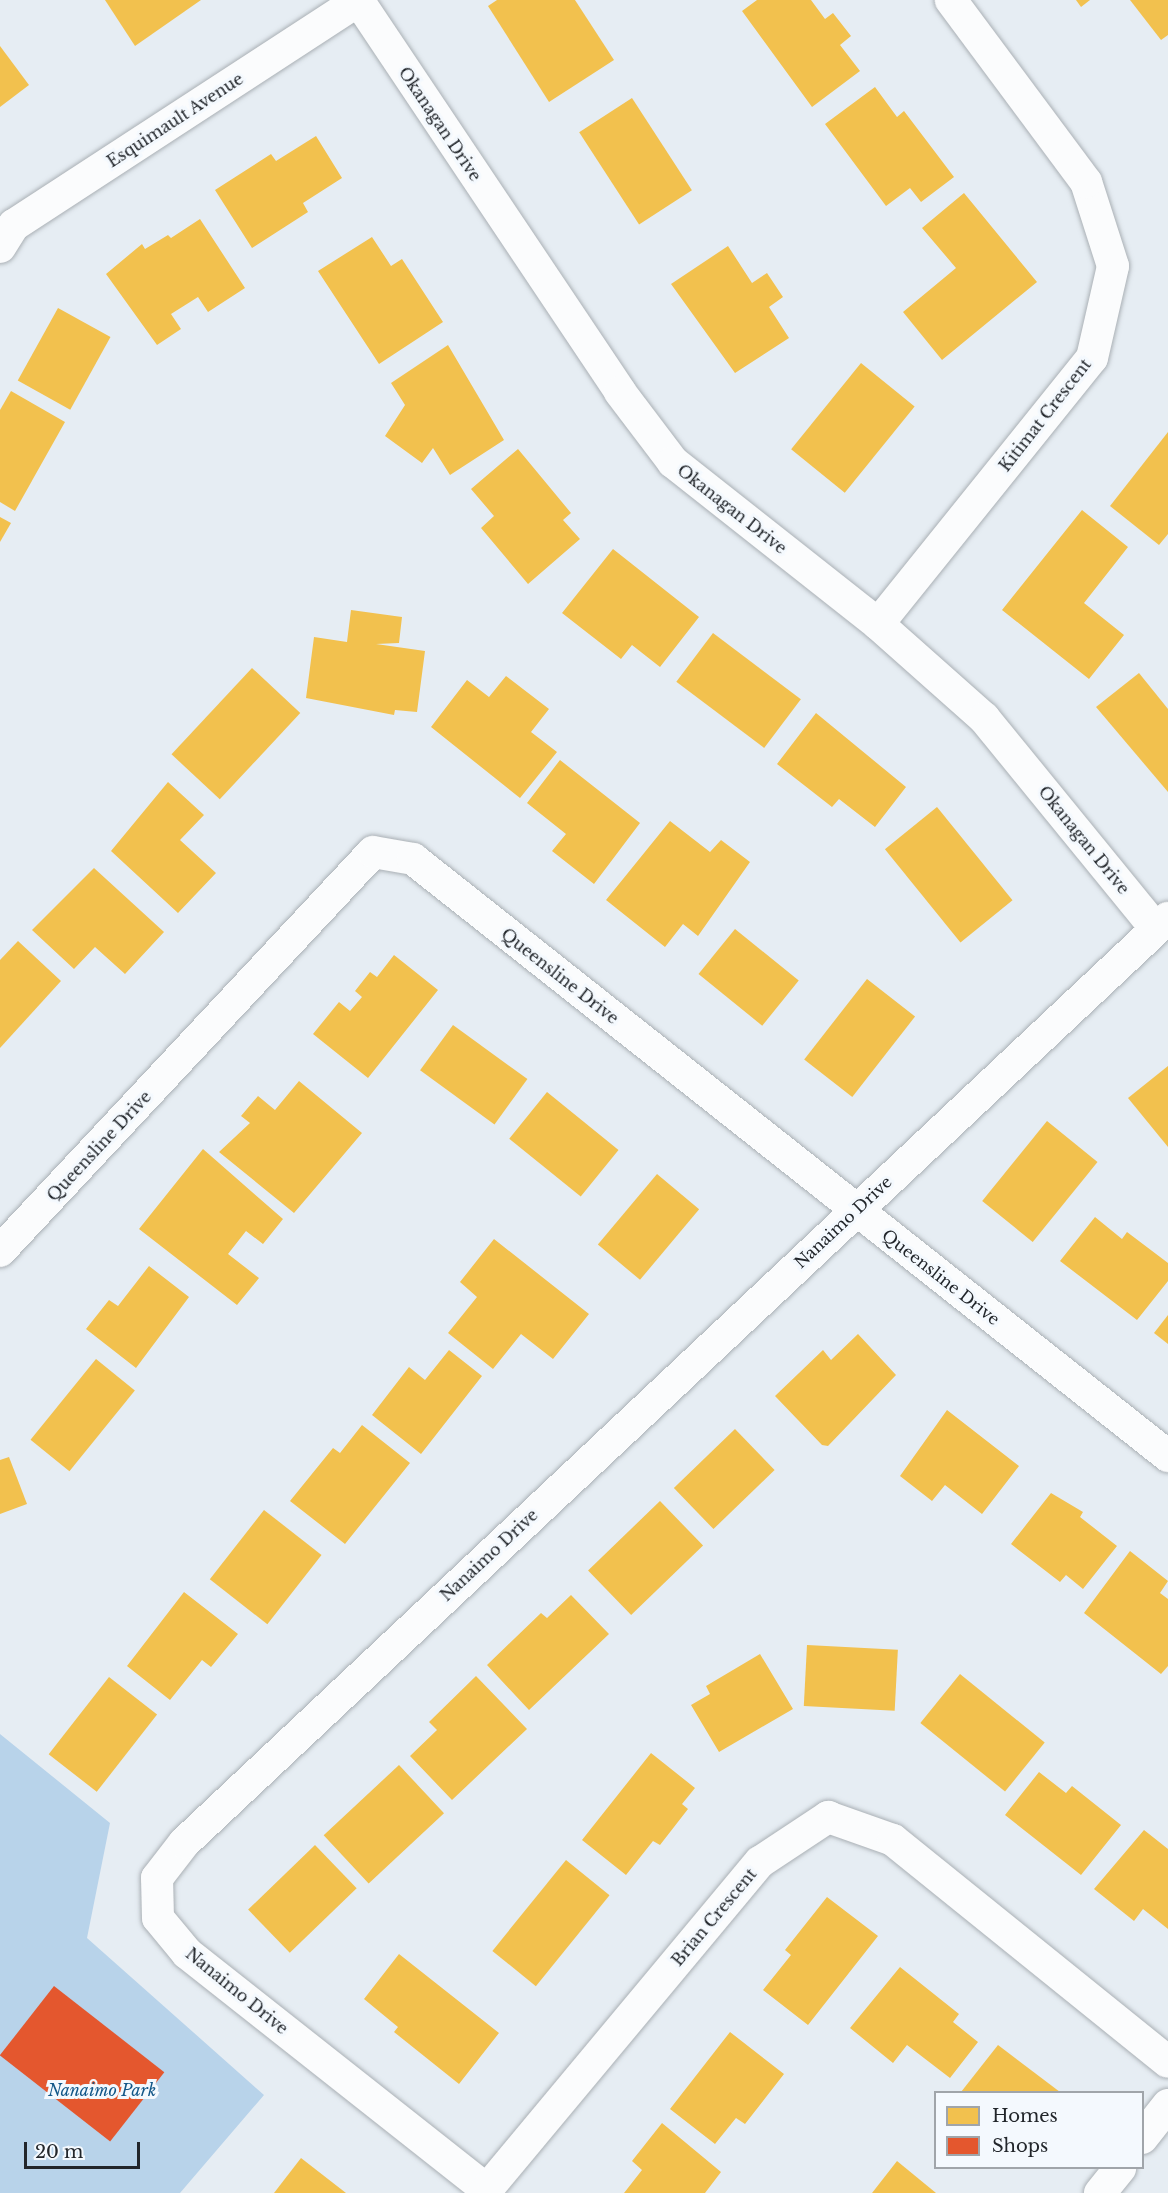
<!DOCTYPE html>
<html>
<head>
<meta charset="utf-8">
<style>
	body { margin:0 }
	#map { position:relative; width:1168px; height:2193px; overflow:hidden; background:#e6edf3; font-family:"Libre Baskerville",serif }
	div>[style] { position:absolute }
	.green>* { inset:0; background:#b8d3ea }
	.homes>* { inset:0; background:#f2c14e; transform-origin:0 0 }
	.shops>* { inset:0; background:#e4572e; transform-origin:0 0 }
	.roads { filter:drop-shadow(0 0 2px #aab0b5) drop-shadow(0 0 2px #aab0b5) }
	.minor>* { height:32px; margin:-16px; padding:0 16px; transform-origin:16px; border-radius:16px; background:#fbfcfd }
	span { translate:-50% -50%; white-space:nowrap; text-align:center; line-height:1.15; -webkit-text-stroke:6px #f4f9fe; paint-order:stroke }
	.street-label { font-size:16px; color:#22262b }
	.park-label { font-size:16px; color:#135788; font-style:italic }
	.legend { position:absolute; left:934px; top:2091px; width:210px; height:78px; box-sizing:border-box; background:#f4f9fe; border:2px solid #a0a5aa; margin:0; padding:8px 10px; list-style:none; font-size:18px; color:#22262b }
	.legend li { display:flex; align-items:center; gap:12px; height:30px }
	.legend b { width:30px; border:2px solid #a0a5aa }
	.scale { position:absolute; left:24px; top:2142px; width:116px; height:27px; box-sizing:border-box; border:3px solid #22262b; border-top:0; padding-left:8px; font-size:18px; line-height:21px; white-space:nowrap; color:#22262b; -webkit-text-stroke:4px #f4f9fe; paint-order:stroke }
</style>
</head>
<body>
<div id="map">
	<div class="green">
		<i style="clip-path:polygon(0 1734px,110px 1823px,87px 1938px,264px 2095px,180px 2193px,0 2193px)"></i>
	</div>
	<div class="homes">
		<i style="clip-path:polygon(105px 0,201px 0,135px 46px)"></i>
		<i style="clip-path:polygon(497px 0,575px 0,614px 60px,549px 102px,488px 6px)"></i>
		<i style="clip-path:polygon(757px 0,811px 0,825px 19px,833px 13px,851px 36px,840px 45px,860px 71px,812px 107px,742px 11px)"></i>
		<i style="clip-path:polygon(1076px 0,1090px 0,1081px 7px)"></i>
		<i style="clip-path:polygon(1130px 0,1168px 0,1168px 35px,1161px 40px)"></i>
		<i style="clip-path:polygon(0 46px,29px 85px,0 107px)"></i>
		<i style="clip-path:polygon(875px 87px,897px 117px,904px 111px,954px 177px,921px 202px,910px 188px,886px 206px,825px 124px)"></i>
		<i style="left:632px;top:98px;width:110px;height:63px;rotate:57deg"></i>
		<i style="clip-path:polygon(316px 136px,342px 178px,303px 203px,308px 212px,252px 248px,215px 190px,271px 154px,276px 161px)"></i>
		<i style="clip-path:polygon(964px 193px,1037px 282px,942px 360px,903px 312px,956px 268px,922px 228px)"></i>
		<i style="clip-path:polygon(200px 219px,245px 288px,208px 312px,198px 297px,171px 314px,181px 329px,157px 345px,106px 274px,142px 244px,145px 249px,168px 235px,171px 238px)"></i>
		<i style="clip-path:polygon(372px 237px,391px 266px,402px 259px,443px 322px,379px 364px,318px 271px)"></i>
		<i style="clip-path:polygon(728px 246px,752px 283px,767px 273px,783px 297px,769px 307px,789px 338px,735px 373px,671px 284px)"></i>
		<i style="left:58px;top:308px;width:60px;height:83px;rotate:29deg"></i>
		<i style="clip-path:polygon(448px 345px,504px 440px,450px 475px,433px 448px,422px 463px,385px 436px,405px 405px,391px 383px)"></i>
		<i style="left:861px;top:363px;width:69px;height:111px;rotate:39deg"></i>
		<i style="clip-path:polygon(11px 391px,65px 422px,15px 511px,0 502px,0 410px)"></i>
		<i style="clip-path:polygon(1168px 432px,1168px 534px,1159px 545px,1110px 506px)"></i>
		<i style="clip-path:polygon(518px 449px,571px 513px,563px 520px,580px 539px,528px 584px,481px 528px,494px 516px,471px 489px)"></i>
		<i style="clip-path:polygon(1082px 510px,1128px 547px,1084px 603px,1124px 635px,1089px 679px,1002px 610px)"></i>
		<i style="clip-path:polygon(0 517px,11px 523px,0 542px)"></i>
		<i style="clip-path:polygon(613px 549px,699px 617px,660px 667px,632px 645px,621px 659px,562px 613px)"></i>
		<i style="clip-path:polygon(351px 610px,402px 617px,399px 643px,376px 644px,425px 651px,417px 712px,395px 710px,394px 715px,306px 698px,314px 637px,347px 642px)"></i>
		<i style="left:713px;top:633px;width:110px;height:61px;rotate:37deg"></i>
		<i style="left:252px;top:668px;width:66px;height:118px;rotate:43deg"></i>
		<i style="clip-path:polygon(1139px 673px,1168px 709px,1168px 792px,1096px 707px)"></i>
		<i style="clip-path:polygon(506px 676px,549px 709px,531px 732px,557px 752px,520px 798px,431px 727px,467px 680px,489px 697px)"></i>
		<i style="clip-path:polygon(816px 713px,906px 787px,875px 827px,839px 799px,832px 807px,777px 764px)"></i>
		<i style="clip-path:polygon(560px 760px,640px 823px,594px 884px,552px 851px,566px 834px,527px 803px)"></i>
		<i style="clip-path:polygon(168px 782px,204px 815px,180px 840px,216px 873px,178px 913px,111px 851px)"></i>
		<i style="left:937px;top:807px;width:120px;height:67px;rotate:51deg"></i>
		<i style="clip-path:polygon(670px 821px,710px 852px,721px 840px,750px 862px,698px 936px,683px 924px,665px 947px,606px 900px)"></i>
		<i style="clip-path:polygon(94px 868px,164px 932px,125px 974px,95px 947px,74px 969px,32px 930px)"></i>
		<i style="left:735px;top:929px;width:82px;height:58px;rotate:39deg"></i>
		<i style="clip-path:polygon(18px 941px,61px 981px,0 1048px,0 960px)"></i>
		<i style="clip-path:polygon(394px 955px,438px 990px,368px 1078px,313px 1034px,339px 1002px,350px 1011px,362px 997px,355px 991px,370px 972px,377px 977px)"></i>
		<i style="left:867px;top:979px;width:61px;height:102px;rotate:38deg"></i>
		<i style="left:453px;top:1025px;width:92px;height:56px;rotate:36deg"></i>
		<i style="clip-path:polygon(1168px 1066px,1168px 1147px,1128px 1098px)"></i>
		<i style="clip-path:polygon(299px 1081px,362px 1133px,294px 1213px,219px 1152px,250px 1123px,241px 1116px,258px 1096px,275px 1110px)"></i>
		<i style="left:547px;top:1092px;width:92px;height:60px;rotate:39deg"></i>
		<i style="left:1047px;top:1121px;width:65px;height:103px;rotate:39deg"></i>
		<i style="clip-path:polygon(203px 1149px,283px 1219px,263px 1244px,246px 1231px,228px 1254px,259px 1278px,237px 1305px,139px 1229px)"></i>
		<i style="left:657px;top:1174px;width:55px;height:92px;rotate:40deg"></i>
		<i style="clip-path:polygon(1095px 1217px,1122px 1239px,1127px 1232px,1168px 1263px,1168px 1281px,1137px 1320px,1060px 1261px)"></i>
		<i style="clip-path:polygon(494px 1239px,589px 1314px,553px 1359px,521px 1334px,493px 1369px,448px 1333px,477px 1297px,460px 1282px)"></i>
		<i style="clip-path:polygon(149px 1266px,189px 1297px,136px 1368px,86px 1329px,109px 1300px,118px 1306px)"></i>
		<i style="clip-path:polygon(1168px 1315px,1168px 1344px,1154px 1333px)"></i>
		<i style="clip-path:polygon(858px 1334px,896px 1375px,828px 1446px,822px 1445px,775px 1396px,823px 1350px,831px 1360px)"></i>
		<i style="clip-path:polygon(449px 1350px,482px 1376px,421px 1454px,372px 1415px,409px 1367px,425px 1380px)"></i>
		<i style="left:96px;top:1359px;width:50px;height:104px;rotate:39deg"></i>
		<i style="clip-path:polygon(947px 1410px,1019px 1466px,982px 1514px,945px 1485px,932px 1501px,900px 1476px)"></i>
		<i style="clip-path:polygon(362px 1425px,410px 1463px,345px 1544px,290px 1501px,333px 1448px,340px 1453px)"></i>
		<i style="left:735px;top:1429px;width:57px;height:85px;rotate:46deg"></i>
		<i style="clip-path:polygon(9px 1457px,27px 1504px,0 1514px,0 1460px)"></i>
		<i style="clip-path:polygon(1051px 1493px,1083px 1512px,1080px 1517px,1117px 1546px,1083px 1589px,1066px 1575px,1060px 1582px,1011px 1544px)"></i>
		<i style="left:660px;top:1501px;width:62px;height:100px;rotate:46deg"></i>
		<i style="left:264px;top:1510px;width:73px;height:88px;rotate:38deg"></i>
		<i style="clip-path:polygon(1130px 1551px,1168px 1581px,1160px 1593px,1168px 1599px,1168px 1666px,1161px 1674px,1084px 1613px)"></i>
		<i style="clip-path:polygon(184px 1592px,238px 1634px,211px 1667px,202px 1660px,170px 1700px,127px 1666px)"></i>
		<i style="clip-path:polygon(571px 1595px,609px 1634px,529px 1710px,487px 1665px,541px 1613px,547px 1618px)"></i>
		<i style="left:807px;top:1645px;width:91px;height:61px;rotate:3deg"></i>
		<i style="clip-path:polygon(760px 1654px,793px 1709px,719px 1752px,691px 1705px,710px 1694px,706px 1686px)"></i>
		<i style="left:960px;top:1674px;width:109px;height:63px;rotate:39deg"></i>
		<i style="clip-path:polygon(476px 1676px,527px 1729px,452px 1800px,410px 1756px,437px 1730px,429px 1722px)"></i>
		<i style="left:109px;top:1677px;width:61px;height:98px;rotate:38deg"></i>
		<i style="clip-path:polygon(651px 1753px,695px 1788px,682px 1804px,688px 1809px,660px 1845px,653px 1841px,626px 1875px,582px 1840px)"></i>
		<i style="left:399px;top:1765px;width:66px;height:103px;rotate:47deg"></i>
		<i style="clip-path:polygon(1039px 1772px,1066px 1793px,1072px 1786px,1121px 1825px,1081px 1875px,1005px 1815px)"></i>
		<i style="clip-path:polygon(1144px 1830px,1168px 1849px,1168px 1929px,1143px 1909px,1134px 1921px,1094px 1889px)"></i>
		<i style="left:315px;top:1845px;width:60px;height:93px;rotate:46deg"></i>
		<i style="left:566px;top:1860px;width:56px;height:117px;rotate:39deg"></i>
		<i style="clip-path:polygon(827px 1897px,878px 1936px,808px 2025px,763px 1990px,791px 1955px,785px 1950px)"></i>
		<i style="clip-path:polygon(399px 1954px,499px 2033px,459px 2084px,394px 2032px,398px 2027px,364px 1999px)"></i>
		<i style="clip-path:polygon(900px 1967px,959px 2014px,953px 2022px,978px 2042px,950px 2078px,907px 2045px,893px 2063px,850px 2028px)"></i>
		<i style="clip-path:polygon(730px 2032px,784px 2074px,745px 2124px,736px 2118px,715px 2144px,670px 2109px)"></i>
		<i style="clip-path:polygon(998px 2045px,1060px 2092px,961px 2092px)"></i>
		<i style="clip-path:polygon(662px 2123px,721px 2172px,705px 2193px,624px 2193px,642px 2170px,632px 2161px)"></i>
		<i style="clip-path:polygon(301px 2158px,346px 2193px,274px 2193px)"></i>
		<i style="clip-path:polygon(897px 2161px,936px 2193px,872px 2193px)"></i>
	</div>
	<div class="shops">
		<i style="left:54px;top:1986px;width:140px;height:88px;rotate:38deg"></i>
	</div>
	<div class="roads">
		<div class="minor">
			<i style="left:358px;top:0;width:471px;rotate:56.2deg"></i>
			<i style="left:620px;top:392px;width:88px;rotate:52.9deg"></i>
			<i style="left:673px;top:462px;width:261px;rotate:38.3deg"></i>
			<i style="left:878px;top:624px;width:142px;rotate:41.6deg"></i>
			<i style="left:984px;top:718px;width:271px;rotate:50.8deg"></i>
			<i style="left:0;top:247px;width:26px;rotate:-58deg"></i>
			<i style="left:14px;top:225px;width:411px;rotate:-33.1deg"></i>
			<i style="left:878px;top:624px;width:341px;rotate:-51.2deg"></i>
			<i style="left:1092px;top:358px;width:94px;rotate:-77.1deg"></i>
			<i style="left:1113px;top:266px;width:88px;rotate:-107.8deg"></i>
			<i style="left:1086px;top:182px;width:227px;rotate:-126.6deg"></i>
			<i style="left:0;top:1251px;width:546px;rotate:-46.93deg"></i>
			<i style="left:373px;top:852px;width:41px;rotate:9.9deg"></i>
			<i style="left:413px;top:859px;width:963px;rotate:38.33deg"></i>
			<i style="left:1142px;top:2138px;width:42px;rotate:-51.8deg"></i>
			<i style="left:487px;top:2190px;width:382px;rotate:-141.7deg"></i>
			<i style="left:187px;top:1953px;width:45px;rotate:-129.6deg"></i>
			<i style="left:158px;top:1918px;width:40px;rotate:-91.4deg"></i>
			<i style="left:157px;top:1878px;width:44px;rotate:-52.4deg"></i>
			<i style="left:184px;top:1843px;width:1351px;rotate:-43.23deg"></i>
			<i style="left:484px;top:2193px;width:431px;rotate:-50.2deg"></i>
			<i style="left:760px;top:1862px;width:82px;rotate:-33.5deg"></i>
			<i style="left:828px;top:1817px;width:69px;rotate:19.5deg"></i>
			<i style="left:893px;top:1840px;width:353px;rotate:38.9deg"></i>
			<i style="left:1100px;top:2193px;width:32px;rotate:-51deg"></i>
		</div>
	</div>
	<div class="street-label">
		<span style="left:175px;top:120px;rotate:-33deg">Esquimault Avenue</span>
		<span style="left:440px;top:124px;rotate:56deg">Okanagan Drive</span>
		<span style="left:1045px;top:415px;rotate:-52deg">Kitimat Crescent</span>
		<span style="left:732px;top:509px;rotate:38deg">Okanagan Drive</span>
		<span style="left:1084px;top:840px;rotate:51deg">Okanagan Drive</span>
		<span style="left:560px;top:976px;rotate:38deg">Queensline Drive</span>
		<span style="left:99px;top:1146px;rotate:-47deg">Queensline Drive</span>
		<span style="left:843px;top:1222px;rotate:-43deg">Nanaimo Drive</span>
		<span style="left:941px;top:1277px;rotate:38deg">Queensline Drive</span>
		<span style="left:489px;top:1555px;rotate:-43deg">Nanaimo Drive</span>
		<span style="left:714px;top:1917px;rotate:-50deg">Brian Crescent</span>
		<span style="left:237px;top:1991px;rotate:39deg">Nanaimo Drive</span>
	</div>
	<div class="park-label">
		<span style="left:102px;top:2090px">Nanaimo Park</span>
	</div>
	<ul class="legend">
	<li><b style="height:16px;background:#f2c14e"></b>Homes</li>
	<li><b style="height:16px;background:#e4572e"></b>Shops</li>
	</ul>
	<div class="scale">20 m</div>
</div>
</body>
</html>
